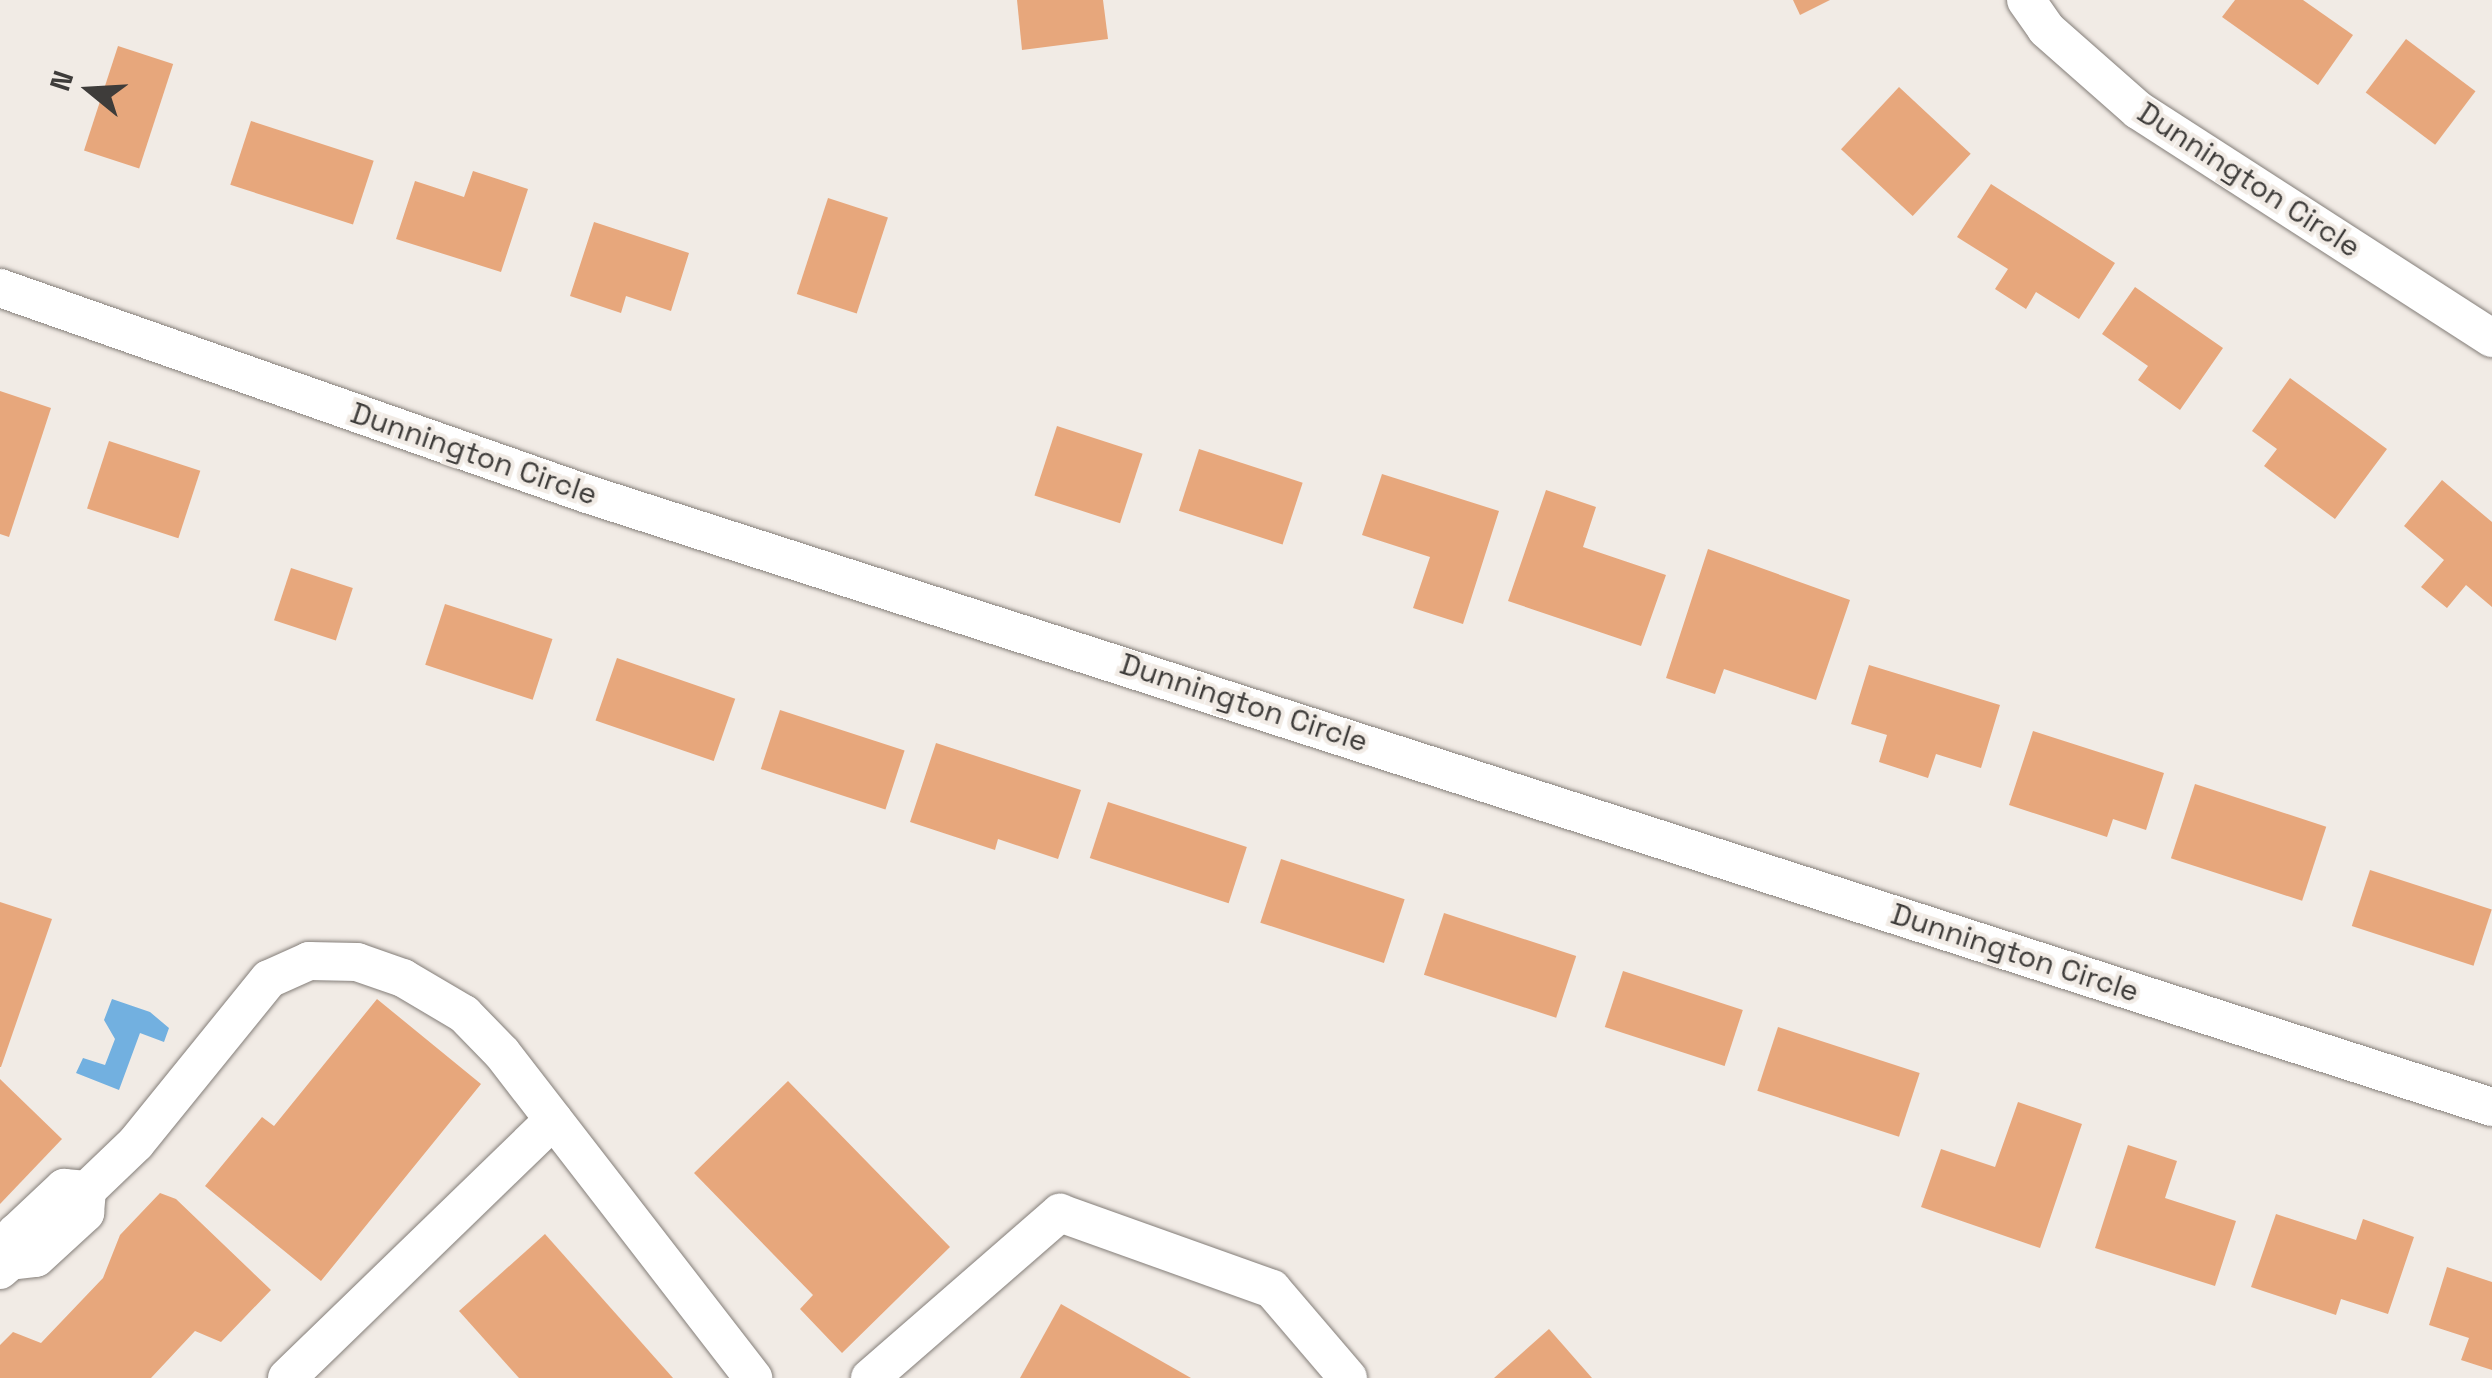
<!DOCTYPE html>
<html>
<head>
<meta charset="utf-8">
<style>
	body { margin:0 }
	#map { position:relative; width:2492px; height:1378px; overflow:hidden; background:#f1ebe5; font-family:"Space Grotesk",sans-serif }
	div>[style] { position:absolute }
	.water>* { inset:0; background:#72b0e0 }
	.building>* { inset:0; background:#e7a77c; transform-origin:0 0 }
	.roads { filter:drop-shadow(0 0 2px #847e79) drop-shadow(0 0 2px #847e79) }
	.street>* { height:38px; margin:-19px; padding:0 19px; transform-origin:19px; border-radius:19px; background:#fff }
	span { translate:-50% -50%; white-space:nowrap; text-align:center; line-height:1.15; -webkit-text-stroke:8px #f1ebe5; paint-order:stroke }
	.street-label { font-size:30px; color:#3e3c3a }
	.north { position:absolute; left:40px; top:40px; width:100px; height:100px; -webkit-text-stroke:8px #f1ebe5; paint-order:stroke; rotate:288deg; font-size:28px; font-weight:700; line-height:40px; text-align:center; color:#3e3c3a }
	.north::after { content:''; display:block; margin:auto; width:35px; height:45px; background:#3e3c3a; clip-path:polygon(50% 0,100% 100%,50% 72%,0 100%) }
</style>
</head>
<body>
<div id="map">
	<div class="water">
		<i style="clip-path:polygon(112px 999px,150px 1012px,169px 1028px,164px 1042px,140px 1033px,119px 1090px,76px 1073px,83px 1058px,105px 1065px,115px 1039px,104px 1020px)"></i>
	</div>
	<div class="building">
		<i style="clip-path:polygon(1017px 0,1103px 0,1108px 39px,1022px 50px)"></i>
		<i style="clip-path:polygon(1793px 0,1830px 0,1800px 15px)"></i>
		<i style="clip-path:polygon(2235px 0,2303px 0,2353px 35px,2318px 85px,2222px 17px)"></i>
		<i style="left:2406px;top:39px;width:87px;height:67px;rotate:37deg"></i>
		<i style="left:118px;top:46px;width:58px;height:110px;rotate:18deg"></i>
		<i style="left:1899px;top:87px;width:98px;height:85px;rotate:43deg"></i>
		<i style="left:251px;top:121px;width:129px;height:67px;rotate:18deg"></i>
		<i style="clip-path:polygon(473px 171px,528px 189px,501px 272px,396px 239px,415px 181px,464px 197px)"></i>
		<i style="clip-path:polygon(1991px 184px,2115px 263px,2079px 319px,2036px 292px,2026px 309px,1995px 289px,2008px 269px,1957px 237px)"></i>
		<i style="left:828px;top:198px;width:63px;height:101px;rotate:18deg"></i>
		<i style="clip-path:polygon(594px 222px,689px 253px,671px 311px,626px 296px,621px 313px,570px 296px)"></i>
		<i style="clip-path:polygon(2135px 287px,2223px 348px,2180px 410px,2138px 380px,2148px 366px,2102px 334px)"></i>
		<i style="clip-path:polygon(2290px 378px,2387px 449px,2335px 519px,2264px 466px,2277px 449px,2252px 431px)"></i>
		<i style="clip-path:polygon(0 391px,51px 408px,9px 537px,0 534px)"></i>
		<i style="left:1057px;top:426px;width:90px;height:73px;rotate:18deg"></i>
		<i style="left:109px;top:441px;width:96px;height:71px;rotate:18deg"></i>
		<i style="left:1199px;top:449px;width:109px;height:65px;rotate:18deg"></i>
		<i style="clip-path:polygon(1382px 474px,1499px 511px,1463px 624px,1413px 608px,1430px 557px,1362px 535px)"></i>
		<i style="clip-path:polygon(2442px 480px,2492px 522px,2492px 607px,2466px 585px,2447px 608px,2421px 587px,2444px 560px,2404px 526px)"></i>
		<i style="clip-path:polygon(1546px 490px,1596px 507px,1583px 547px,1666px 575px,1641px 646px,1508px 601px)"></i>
		<i style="clip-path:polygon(1708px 549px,1850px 600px,1816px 700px,1724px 669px,1715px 694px,1666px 678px)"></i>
		<i style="left:291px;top:568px;width:65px;height:55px;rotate:18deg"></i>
		<i style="left:445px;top:604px;width:113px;height:64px;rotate:18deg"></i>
		<i style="left:617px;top:658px;width:125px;height:66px;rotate:19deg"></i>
		<i style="clip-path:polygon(1869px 665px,2000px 705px,1981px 768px,1936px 754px,1928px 778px,1879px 762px,1887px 735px,1851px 724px)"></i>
		<i style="left:780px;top:710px;width:131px;height:62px;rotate:18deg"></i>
		<i style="clip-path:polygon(2033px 731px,2164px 773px,2146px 830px,2113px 819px,2107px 837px,2009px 805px)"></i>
		<i style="clip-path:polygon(936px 743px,1081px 790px,1058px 859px,998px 839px,995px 850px,910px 822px)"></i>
		<i style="left:2195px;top:784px;width:138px;height:78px;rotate:18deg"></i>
		<i style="left:1108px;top:802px;width:146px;height:59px;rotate:18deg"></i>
		<i style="left:1281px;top:859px;width:130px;height:67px;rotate:18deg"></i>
		<i style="left:2370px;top:870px;width:128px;height:59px;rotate:18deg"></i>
		<i style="clip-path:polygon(0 902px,52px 919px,1px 1067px,0 1067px)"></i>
		<i style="left:1444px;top:913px;width:139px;height:65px;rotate:18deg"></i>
		<i style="left:1623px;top:971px;width:126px;height:59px;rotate:18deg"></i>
		<i style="clip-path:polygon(377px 999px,481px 1084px,321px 1281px,205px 1186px,262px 1117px,274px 1126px)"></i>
		<i style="left:1778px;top:1027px;width:149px;height:67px;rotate:18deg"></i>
		<i style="clip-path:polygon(0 1079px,62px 1139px,0 1204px)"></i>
		<i style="clip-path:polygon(788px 1081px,950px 1247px,842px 1353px,800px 1309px,813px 1295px,694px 1173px)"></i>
		<i style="clip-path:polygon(2018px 1102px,2082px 1124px,2040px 1248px,1921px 1207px,1941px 1149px,1995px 1167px)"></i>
		<i style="clip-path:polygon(2128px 1145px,2177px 1161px,2165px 1198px,2236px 1221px,2215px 1286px,2095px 1248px)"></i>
		<i style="clip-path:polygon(160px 1193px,176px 1199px,271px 1290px,221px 1342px,195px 1331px,151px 1378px,0 1378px,0 1345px,13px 1332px,41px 1343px,103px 1278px,120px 1235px)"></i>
		<i style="clip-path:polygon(2276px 1214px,2356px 1240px,2363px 1219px,2414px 1237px,2388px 1314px,2341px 1299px,2336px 1315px,2251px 1287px)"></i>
		<i style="clip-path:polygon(545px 1234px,673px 1378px,519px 1378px,459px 1311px)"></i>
		<i style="clip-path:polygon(2447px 1267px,2492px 1282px,2492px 1370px,2461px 1360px,2469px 1338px,2429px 1325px)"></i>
		<i style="clip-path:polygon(1061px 1304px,1191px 1378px,1020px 1378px)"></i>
		<i style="clip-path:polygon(1549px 1329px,1592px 1378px,1494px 1378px)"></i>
	</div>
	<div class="roads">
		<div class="street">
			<i style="left:2026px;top:0;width:35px;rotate:55deg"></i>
			<i style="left:2046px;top:29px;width:123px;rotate:41.4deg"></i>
			<i style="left:2138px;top:110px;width:421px;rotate:32.8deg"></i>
			<i style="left:0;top:288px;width:622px;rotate:19.34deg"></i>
			<i style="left:587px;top:494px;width:2001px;rotate:17.84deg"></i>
			<i style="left:10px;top:1261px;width:29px;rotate:-78deg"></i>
			<i style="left:16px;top:1233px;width:66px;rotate:-43.2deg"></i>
			<i style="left:64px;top:1188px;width:23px;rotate:5deg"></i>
			<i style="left:0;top:1270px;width:13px;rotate:-42deg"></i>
			<i style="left:10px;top:1261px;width:26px;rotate:-7deg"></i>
			<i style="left:36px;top:1258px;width:67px;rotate:-42.6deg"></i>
			<i style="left:85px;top:1213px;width:23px;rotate:-85deg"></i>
			<i style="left:87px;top:1190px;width:68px;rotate:-43.8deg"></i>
			<i style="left:136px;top:1143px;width:211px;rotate:-51deg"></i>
			<i style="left:269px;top:979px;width:44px;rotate:-24.2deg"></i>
			<i style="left:309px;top:961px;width:48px;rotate:1.2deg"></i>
			<i style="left:357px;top:962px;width:49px;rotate:19.2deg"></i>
			<i style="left:403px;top:978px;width:71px;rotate:30.5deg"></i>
			<i style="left:464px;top:1014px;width:54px;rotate:45.7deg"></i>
			<i style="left:502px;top:1053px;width:411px;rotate:52.3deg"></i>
			<i style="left:287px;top:1378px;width:371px;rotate:-44.1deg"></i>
			<i style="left:870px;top:1378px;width:252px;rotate:-41deg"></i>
			<i style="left:1060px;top:1213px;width:225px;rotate:19.7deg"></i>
			<i style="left:1272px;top:1289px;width:117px;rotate:49.5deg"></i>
		</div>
	</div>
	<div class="street-label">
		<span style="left:2249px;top:180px;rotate:33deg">Dunnington Circle</span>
		<span style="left:474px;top:454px;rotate:19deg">Dunnington Circle</span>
		<span style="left:1244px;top:703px;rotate:18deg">Dunnington Circle</span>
		<span style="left:2015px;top:953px;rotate:18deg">Dunnington Circle</span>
	</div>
	<div class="north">N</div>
</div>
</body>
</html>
